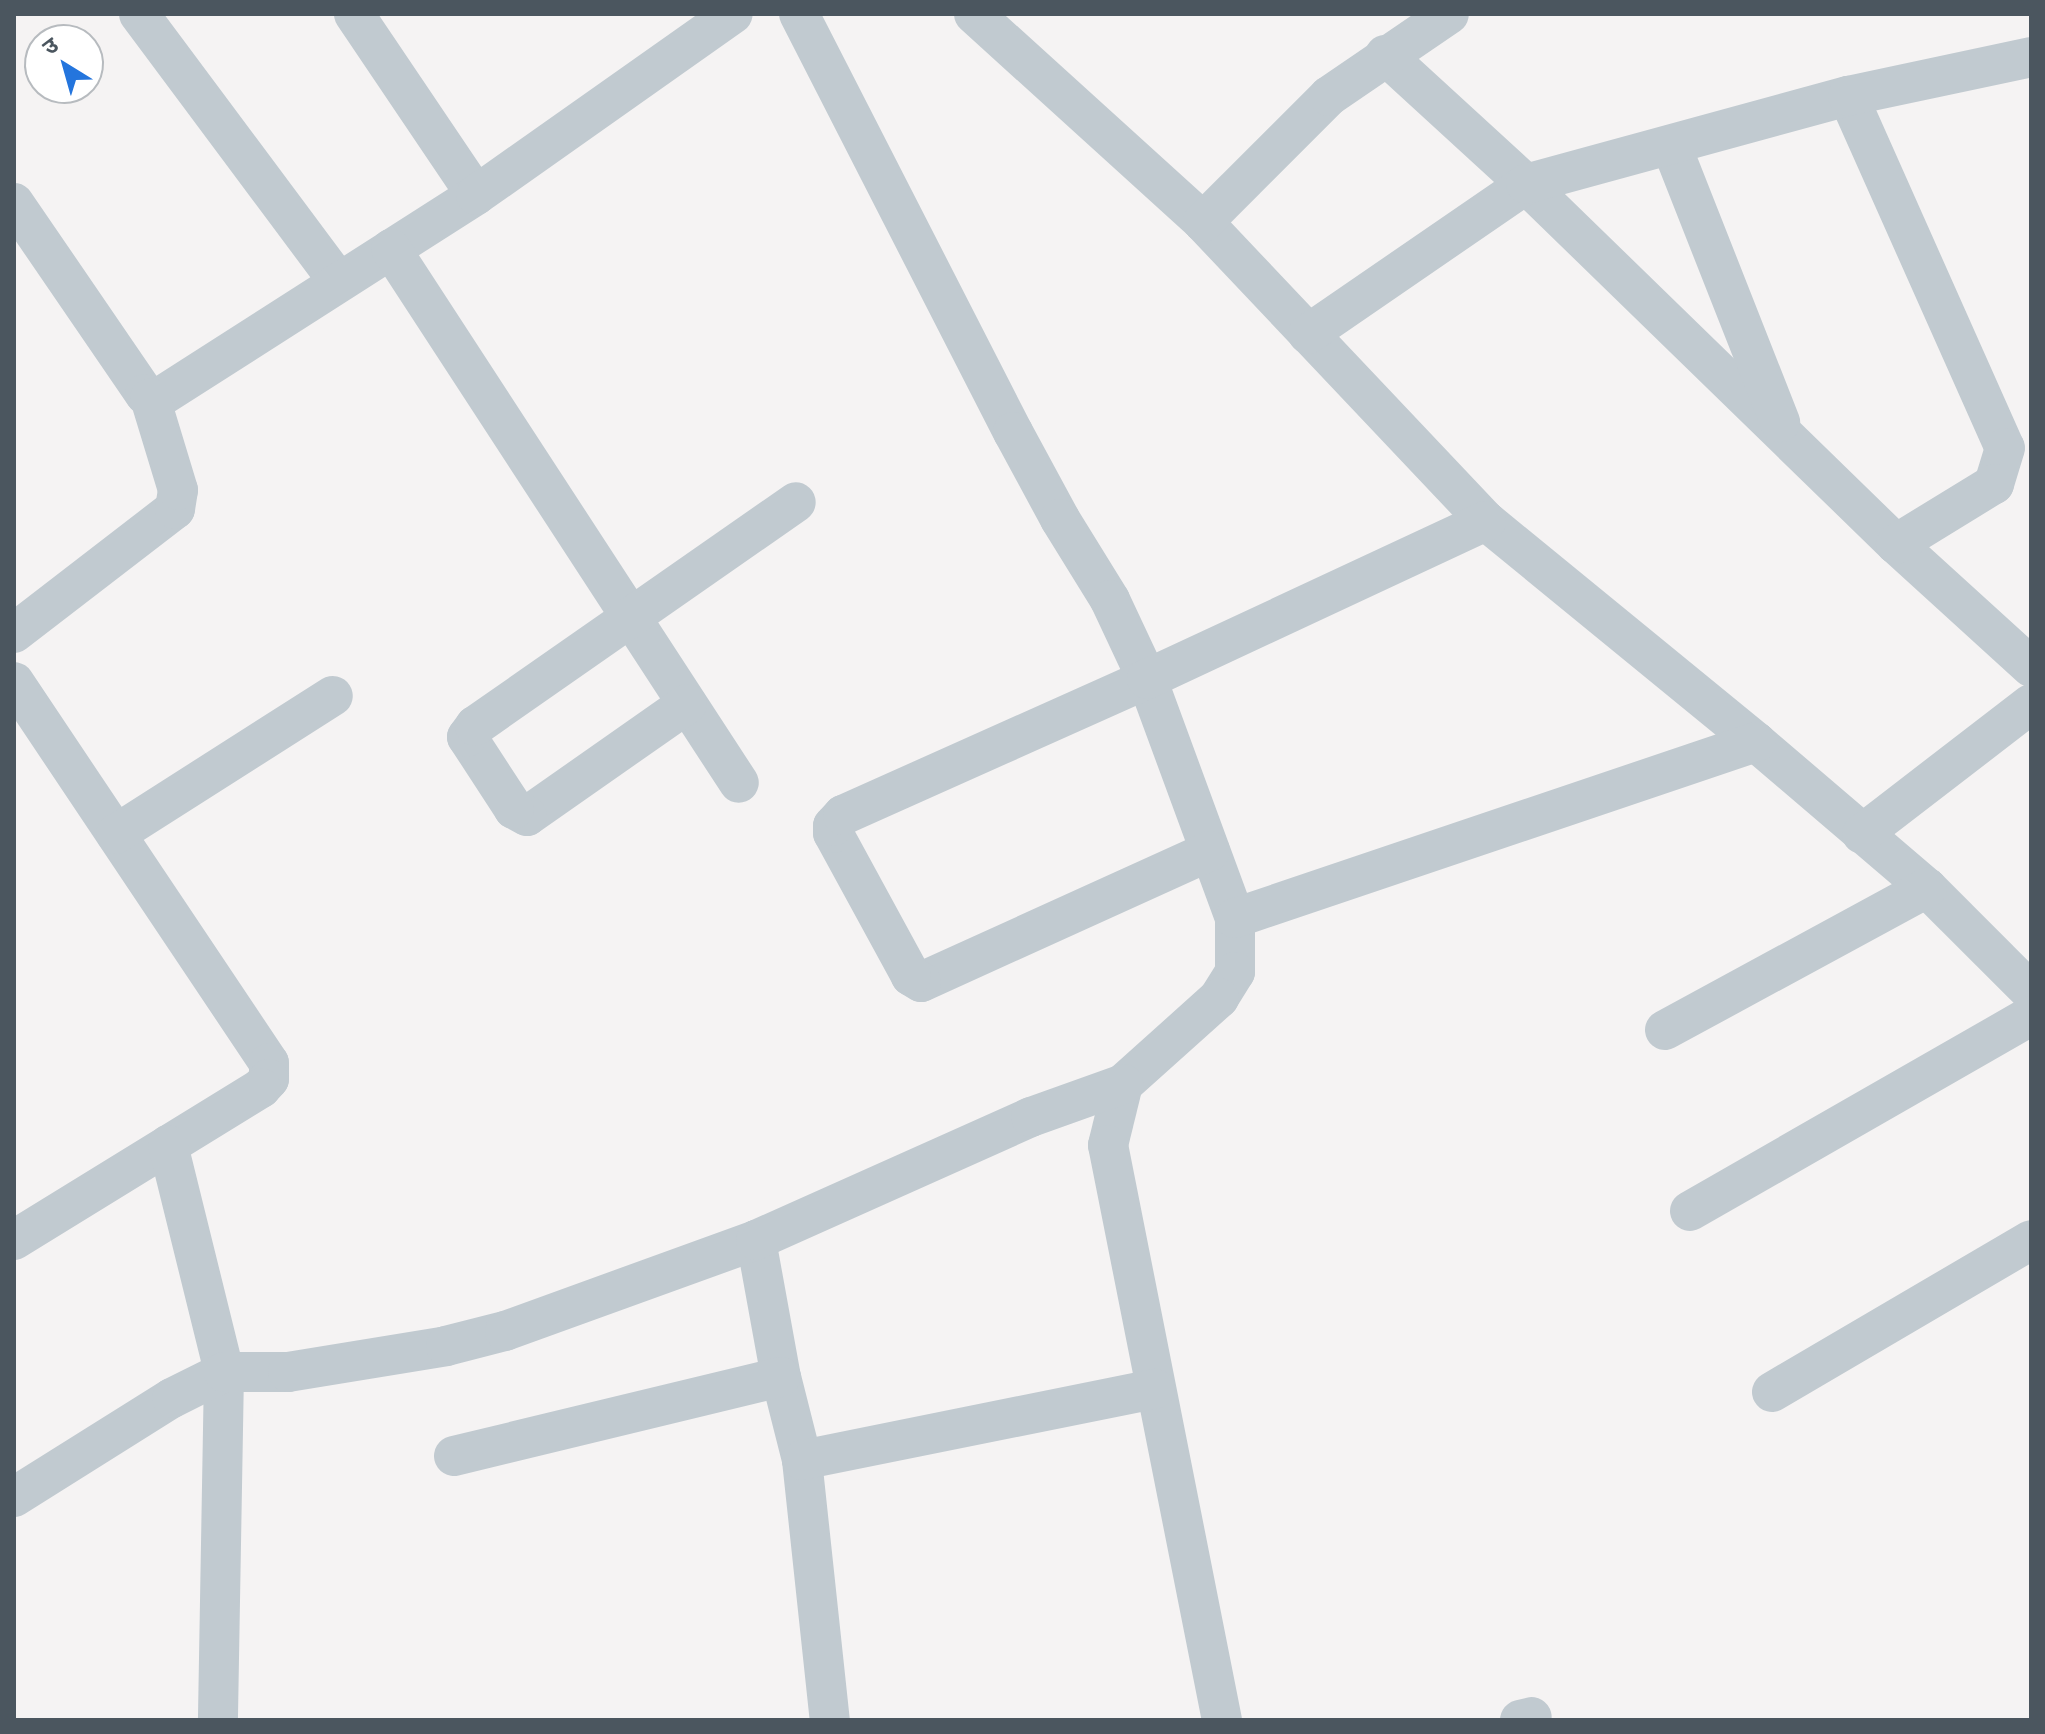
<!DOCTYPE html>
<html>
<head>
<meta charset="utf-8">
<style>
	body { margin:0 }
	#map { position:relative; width:2045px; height:1734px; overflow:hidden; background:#f5f3f3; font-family:"Roboto Condensed","Noto Sans Devanagari",sans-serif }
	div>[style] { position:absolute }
	.minor>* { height:40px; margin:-20px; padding:0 20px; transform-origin:20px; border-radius:20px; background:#c1cad0 }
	span { translate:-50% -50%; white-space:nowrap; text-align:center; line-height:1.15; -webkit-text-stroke:6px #fff; paint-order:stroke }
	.frame { position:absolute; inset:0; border:16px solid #4b565f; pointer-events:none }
	.north { position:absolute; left:24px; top:24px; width:80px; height:80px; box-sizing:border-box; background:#fff; border:2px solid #b7bbbf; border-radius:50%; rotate:323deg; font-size:22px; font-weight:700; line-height:32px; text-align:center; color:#4b565f }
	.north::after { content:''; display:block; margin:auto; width:28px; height:36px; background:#2475dd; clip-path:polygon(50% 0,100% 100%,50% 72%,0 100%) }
</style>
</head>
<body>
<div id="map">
	<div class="minor">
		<i style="left:139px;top:14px;width:334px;rotate:53.3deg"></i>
		<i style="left:354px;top:14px;width:218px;rotate:56deg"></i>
		<i style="left:799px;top:14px;width:470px;rotate:62.9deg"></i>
		<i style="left:1013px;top:432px;width:99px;rotate:61.6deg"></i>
		<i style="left:1060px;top:519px;width:95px;rotate:58.3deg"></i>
		<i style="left:1110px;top:600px;width:87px;rotate:64.9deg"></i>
		<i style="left:1147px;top:679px;width:255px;rotate:69.8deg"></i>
		<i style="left:1235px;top:918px;width:54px;rotate:90deg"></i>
		<i style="left:1235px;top:972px;width:31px;rotate:122deg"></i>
		<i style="left:1219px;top:998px;width:129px;rotate:138.1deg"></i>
		<i style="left:1123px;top:1084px;width:63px;rotate:103.8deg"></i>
		<i style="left:1108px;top:1145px;width:586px;rotate:78.79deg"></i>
		<i style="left:974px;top:14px;width:309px;rotate:42.2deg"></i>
		<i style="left:1203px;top:222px;width:412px;rotate:46.6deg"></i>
		<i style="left:1486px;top:521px;width:349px;rotate:39.3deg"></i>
		<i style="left:1756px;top:742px;width:225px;rotate:40.5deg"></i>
		<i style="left:1927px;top:888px;width:147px;rotate:45deg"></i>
		<i style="left:1385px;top:55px;width:191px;rotate:42.5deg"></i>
		<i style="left:1526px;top:184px;width:516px;rotate:44.22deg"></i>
		<i style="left:1896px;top:544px;width:183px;rotate:42.3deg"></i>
		<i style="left:1848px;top:96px;width:385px;rotate:66deg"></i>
		<i style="left:2005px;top:448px;width:38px;rotate:107deg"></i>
		<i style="left:1994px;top:484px;width:115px;rotate:148.5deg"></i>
		<i style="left:1671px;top:145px;width:298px;rotate:68.5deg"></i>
		<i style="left:14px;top:203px;width:232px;rotate:55.6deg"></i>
		<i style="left:145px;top:394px;width:13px;rotate:23deg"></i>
		<i style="left:157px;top:399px;width:379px;rotate:-32.6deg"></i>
		<i style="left:476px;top:195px;width:314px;rotate:-35.2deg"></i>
		<i style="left:1203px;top:222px;width:178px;rotate:-45deg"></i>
		<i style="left:1329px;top:96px;width:145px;rotate:-34.3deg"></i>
		<i style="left:391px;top:249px;width:637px;rotate:56.91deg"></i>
		<i style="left:1308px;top:334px;width:265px;rotate:-34.5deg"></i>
		<i style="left:1526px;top:184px;width:334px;rotate:-15.3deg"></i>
		<i style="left:1848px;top:96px;width:187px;rotate:-12deg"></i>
		<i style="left:14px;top:633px;width:203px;rotate:-37.6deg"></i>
		<i style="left:175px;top:509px;width:19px;rotate:-81deg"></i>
		<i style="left:178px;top:490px;width:96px;rotate:-106.9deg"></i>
		<i style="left:14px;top:682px;width:458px;rotate:56.2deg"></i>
		<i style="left:269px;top:1063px;width:16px;rotate:90deg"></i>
		<i style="left:269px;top:1079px;width:12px;rotate:132deg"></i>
		<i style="left:261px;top:1088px;width:290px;rotate:148.4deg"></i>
		<i style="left:687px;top:704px;width:195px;rotate:145deg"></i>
		<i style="left:527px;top:816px;width:15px;rotate:-152deg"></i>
		<i style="left:514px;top:809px;width:86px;rotate:-123.1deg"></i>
		<i style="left:467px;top:737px;width:14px;rotate:-54deg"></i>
		<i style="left:475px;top:726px;width:391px;rotate:-34.9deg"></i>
		<i style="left:116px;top:834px;width:257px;rotate:-32.5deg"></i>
		<i style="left:1862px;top:834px;width:213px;rotate:-37.6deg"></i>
		<i style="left:1210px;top:851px;width:317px;rotate:155.6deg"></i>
		<i style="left:921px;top:982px;width:12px;rotate:-149deg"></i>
		<i style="left:911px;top:976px;width:163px;rotate:-118.6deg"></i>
		<i style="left:833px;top:833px;width:7px;rotate:-90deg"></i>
		<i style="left:833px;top:826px;width:15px;rotate:-48deg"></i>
		<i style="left:843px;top:815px;width:333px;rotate:-24.1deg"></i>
		<i style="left:1147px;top:679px;width:374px;rotate:-25deg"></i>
		<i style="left:1235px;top:918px;width:550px;rotate:-18.67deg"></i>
		<i style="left:1665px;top:1030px;width:298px;rotate:-28.5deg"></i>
		<i style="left:168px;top:1145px;width:234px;rotate:76.1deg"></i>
		<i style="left:224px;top:1372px;width:348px;rotate:91deg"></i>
		<i style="left:1690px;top:1211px;width:393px;rotate:-29.8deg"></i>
		<i style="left:756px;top:1240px;width:139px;rotate:79.7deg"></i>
		<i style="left:781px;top:1377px;width:86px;rotate:75.8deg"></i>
		<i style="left:802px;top:1460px;width:262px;rotate:83.9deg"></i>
		<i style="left:1772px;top:1392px;width:300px;rotate:-30.4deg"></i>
		<i style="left:454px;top:1456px;width:336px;rotate:-13.6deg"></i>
		<i style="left:802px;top:1460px;width:360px;rotate:-11.4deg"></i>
		<i style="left:14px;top:1497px;width:186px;rotate:-32.1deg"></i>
		<i style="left:172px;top:1398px;width:58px;rotate:-26.6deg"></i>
		<i style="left:224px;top:1372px;width:64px"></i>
		<i style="left:288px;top:1372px;width:160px;rotate:-9.3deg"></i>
		<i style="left:446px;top:1346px;width:61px;rotate:-14.3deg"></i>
		<i style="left:505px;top:1331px;width:267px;rotate:-19.9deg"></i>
		<i style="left:756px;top:1240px;width:301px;rotate:-24.1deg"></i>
		<i style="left:1031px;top:1117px;width:98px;rotate:-19.7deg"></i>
		<i style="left:1520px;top:1720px;width:12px;rotate:-14deg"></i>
	</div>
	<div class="frame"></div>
	<div class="north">उ</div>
</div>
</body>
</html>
